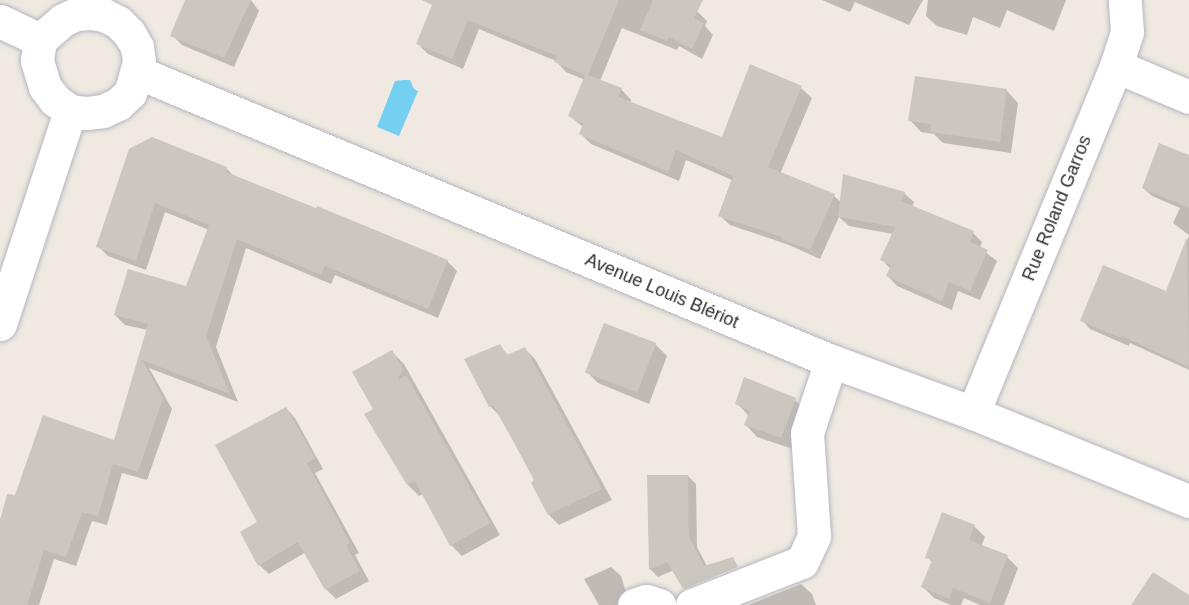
<!DOCTYPE html>
<html>
<head>
<meta charset="utf-8">
<style>
	body { margin:0 }
	#map { position:relative; width:1189px; height:605px; overflow:hidden; background:#efe9e1; font-family:Helvetica,sans-serif }
	div>[style] { position:absolute }
	.water>* { inset:0; background:#75cff0 }
	.shadow>* { inset:0; background:#0003 }
	.building>* { inset:0; background:#cbc7bf; transform-origin:0 0 }
	.roads { filter:drop-shadow(0 0 2px #b4b7c1) drop-shadow(0 0 2px #b4b7c1) }
	.minor>* { height:33px; margin:-16.5px; padding:0 16.5px; transform-origin:16.5px; border-radius:16.5px; background:#fff }
	span { translate:-50% -50%; white-space:nowrap; text-align:center; line-height:1.15; -webkit-text-stroke:6px #fff; paint-order:stroke }
	.street-label { font-size:18px; color:#2e2e2e }
</style>
</head>
<body>
<div id="map">
	<div class="water">
		<i style="clip-path:polygon(404px 80px,410px 80px,414px 89px,418px 91px,399px 136px,377px 127px,395px 81px)"></i>
	</div>
	<div class="shadow">
		<i style="clip-path:polygon(187px 0,251px 0,259px 11px,234px 67px,182px 45px,172px 35px)"></i>
		<i style="clip-path:polygon(423px 0,673px 0,697px 11px,707px 21px,705px 26px,713px 35px,702px 59px,679px 46px,677px 50px,622px 28px,600px 81px,621px 89px,631px 100px,630px 103px,723px 139px,751px 66px,801px 88px,812px 98px,780px 174px,834px 196px,841px 202px,904px 193px,914px 202px,912px 207px,973px 233px,982px 242px,980px 248px,997px 261px,980px 300px,958px 291px,952px 310px,897px 286px,888px 276px,891px 269px,882px 260px,893px 234px,849px 226px,839px 217px,820px 259px,789px 245px,730px 225px,719px 215px,732px 180px,686px 160px,679px 181px,591px 144px,581px 134px,583px 127px,570px 116px,585px 80px,566px 72px,556px 61px,479px 29px,463px 69px,428px 54px,418px 44px,434px 4px)"></i>
		<i style="clip-path:polygon(822px 0,923px 0,909px 25px,855px 2px,850px 12px)"></i>
		<i style="clip-path:polygon(928px 0,1066px 0,1054px 31px,1007px 10px,1000px 28px,973px 17px,967px 35px,937px 26px,926px 16px)"></i>
		<i style="clip-path:polygon(1007px 91px,1018px 103px,1011px 153px,943px 143px,934px 134px,921px 132px,910px 120px)"></i>
		<i style="clip-path:polygon(130px 150px,226px 168px,235px 177px,447px 261px,457px 271px,438px 318px,335px 275px,331px 284px,246px 248px,216px 347px,238px 402px,149px 368px,172px 409px,147px 480px,122px 473px,107px 525px,92px 521px,76px 566px,54px 559px,39px 605px,0 605px,0 526px,16px 497px,115px 442px,148px 330px,125px 325px,115px 315px,187px 287px,209px 230px,165px 212px,146px 270px,108px 256px,98px 246px)"></i>
		<i style="clip-path:polygon(1189px 157px,1189px 235px,1173px 223px,1180px 208px,1152px 196px,1143px 188px)"></i>
		<i style="clip-path:polygon(1189px 236px,1189px 370px,1130px 343px,1129px 346px,1090px 329px,1082px 320px,1167px 292px)"></i>
		<i style="clip-path:polygon(655px 344px,667px 356px,649px 404px,598px 383px,587px 372px)"></i>
		<i style="clip-path:polygon(499px 346px,509px 356px,525px 349px,535px 359px,612px 500px,559px 525px,549px 515px,535px 481px,501px 417px,490px 406px,466px 360px)"></i>
		<i style="clip-path:polygon(392px 352px,404px 364px,500px 535px,462px 556px,451px 545px,423px 494px,419px 496px,408px 485px,375px 410px)"></i>
		<i style="clip-path:polygon(795px 400px,806px 411px,793px 449px,757px 437px,746px 425px,748px 415px,737px 403px)"></i>
		<i style="clip-path:polygon(286px 408px,295px 418px,323px 469px,315px 473px,359px 553px,355px 555px,369px 581px,336px 599px,327px 590px,306px 552px,269px 574px,259px 565px,259px 523px)"></i>
		<i style="clip-path:polygon(688px 476px,696px 484px,697px 547px,712px 576px,685px 589px,674px 570px,658px 577px,650px 569px)"></i>
		<i style="clip-path:polygon(974px 526px,985px 537px,981px 547px,1007px 557px,1018px 568px,1004px 605px,980px 605px,964px 598px,961px 605px,951px 605px,934px 598px,923px 587px,933px 563px,927px 557px)"></i>
		<i style="clip-path:polygon(611px 567px,621px 576px,629px 602px,628px 605px,599px 605px,584px 579px)"></i>
		<i style="clip-path:polygon(801px 584px,812px 594px,816px 605px,748px 605px)"></i>
	</div>
	<div class="building">
		<i style="clip-path:polygon(185px 0,251px 0,224px 58px,170px 36px)"></i>
		<i style="clip-path:polygon(422px 0,619px 0,588px 75px,622px 88px,618px 97px,722px 137px,750px 64px,802px 86px,768px 167px,835px 194px,810px 250px,781px 239px,782px 237px,718px 216px,733px 176px,676px 150px,668px 172px,579px 134px,583px 124px,568px 116px,585px 75px,554px 62px,557px 56px,468px 20px,452px 59px,416px 44px,432px 5px)"></i>
		<i style="clip-path:polygon(653px 0,703px 0,694px 18px,704px 23px,692px 49px,669px 37px,667px 41px,640px 30px)"></i>
		<i style="clip-path:polygon(915px 76px,1007px 89px,1000px 142px,930px 132px,931px 124px,908px 121px)"></i>
		<i style="clip-path:polygon(152px 137px,227px 167px,226px 172px,316px 208px,317px 206px,448px 260px,428px 309px,325px 266px,321px 275px,237px 239px,206px 336px,230px 394px,142px 360px,163px 398px,138px 472px,113px 464px,98px 516px,82px 512px,66px 557px,44px 550px,27px 605px,0 605px,0 520px,7px 494px,15px 495px,43px 415px,114px 440px,148px 324px,114px 315px,128px 269px,186px 286px,209px 225px,155px 203px,136px 261px,96px 247px,129px 149px)"></i>
		<i style="clip-path:polygon(1159px 143px,1189px 155px,1189px 208px,1142px 188px)"></i>
		<i style="clip-path:polygon(843px 174px,905px 192px,901px 201px,974px 231px,970px 242px,988px 250px,970px 291px,949px 282px,942px 301px,886px 276px,891px 265px,880px 260px,895px 227px,838px 217px)"></i>
		<i style="clip-path:polygon(1187px 237px,1189px 367px,1122px 336px,1121px 338px,1080px 321px,1103px 265px,1166px 291px)"></i>
		<i style="left:604px;top:323px;width:56px;height:53px;rotate:21deg"></i>
		<i style="clip-path:polygon(500px 344px,507px 355px,525px 347px,602px 489px,548px 515px,531px 483px,534px 480px,512px 439px,493px 405px,489px 407px,464px 359px)"></i>
		<i style="clip-path:polygon(392px 350px,403px 369px,398px 380px,406px 375px,490px 523px,450px 546px,415px 481px,407px 485px,364px 414px,373px 409px,352px 372px)"></i>
		<i style="clip-path:polygon(744px 377px,796px 398px,781px 438px,744px 425px,750px 411px,735px 404px)"></i>
		<i style="clip-path:polygon(286px 407px,315px 458px,307px 463px,350px 543px,346px 545px,360px 571px,325px 590px,298px 542px,258px 566px,240px 532px,257px 522px,215px 445px)"></i>
		<i style="clip-path:polygon(647px 475px,688px 475px,689px 537px,704px 566px,733px 557px,738px 567px,683px 589px,667px 562px,649px 570px)"></i>
		<i style="clip-path:polygon(942px 512px,975px 525px,969px 540px,1008px 555px,990px 603px,953px 588px,949px 599px,921px 587px,932px 560px,925px 558px)"></i>
		<i style="clip-path:polygon(1153px 572px,1189px 595px,1189px 605px,1131px 605px)"></i>
	</div>
	<div class="roads">
		<div class="minor">
			<i style="left:90px;top:13px;width:14px;rotate:8deg"></i>
			<i style="left:104px;top:15px;width:16px;rotate:27deg"></i>
			<i style="left:118px;top:22px;width:16px;rotate:45deg"></i>
			<i style="left:129px;top:33px;width:16px;rotate:60deg"></i>
			<i style="left:137px;top:47px;width:15px;rotate:82deg"></i>
			<i style="left:139px;top:62px;width:32px;rotate:106deg"></i>
			<i style="left:130px;top:93px;width:16px;rotate:137deg"></i>
			<i style="left:118px;top:104px;width:17px;rotate:155deg"></i>
			<i style="left:103px;top:111px;width:17px;rotate:173deg"></i>
			<i style="left:86px;top:113px;width:16px;rotate:-173deg"></i>
			<i style="left:70px;top:111px;width:19px;rotate:-144deg"></i>
			<i style="left:55px;top:100px;width:16px;rotate:-128deg"></i>
			<i style="left:45px;top:87px;width:28px;rotate:-107deg"></i>
			<i style="left:37px;top:60px;width:20px;rotate:-81deg"></i>
			<i style="left:40px;top:40px;width:30px;rotate:-41deg"></i>
			<i style="left:63px;top:20px;width:14px;rotate:-25deg"></i>
			<i style="left:76px;top:14px;width:14px;rotate:-4deg"></i>
			<i style="left:0;top:21px;width:44px;rotate:25.4deg"></i>
			<i style="left:1116px;top:66px;width:79px;rotate:23deg"></i>
			<i style="left:137px;top:72px;width:752px;rotate:22.61deg"></i>
			<i style="left:831px;top:361px;width:151px;rotate:20.1deg"></i>
			<i style="left:973px;top:413px;width:233px;rotate:22.2deg"></i>
			<i style="left:0;top:324px;width:224px;rotate:-71.8deg"></i>
			<i style="left:973px;top:413px;width:375px;rotate:-67.6deg"></i>
			<i style="left:1116px;top:66px;width:36px;rotate:-72deg"></i>
			<i style="left:1127px;top:32px;width:32px;rotate:-94deg"></i>
			<i style="left:634px;top:605px;width:13px;rotate:-18deg"></i>
			<i style="left:646px;top:601px;width:14px;rotate:17deg"></i>
			<i style="left:692px;top:605px;width:118px;rotate:-21.4deg"></i>
			<i style="left:802px;top:562px;width:29px;rotate:-65deg"></i>
			<i style="left:814px;top:536px;width:103px;rotate:-93.9deg"></i>
			<i style="left:807px;top:433px;width:76px;rotate:-71.6deg"></i>
		</div>
	</div>
	<div class="street-label">
		<span style="left:1057px;top:208px;rotate:-68deg">Rue Roland Garros</span>
		<span style="left:662px;top:291px;rotate:23deg">Avenue Louis Blériot</span>
	</div>
</div>
</body>
</html>
